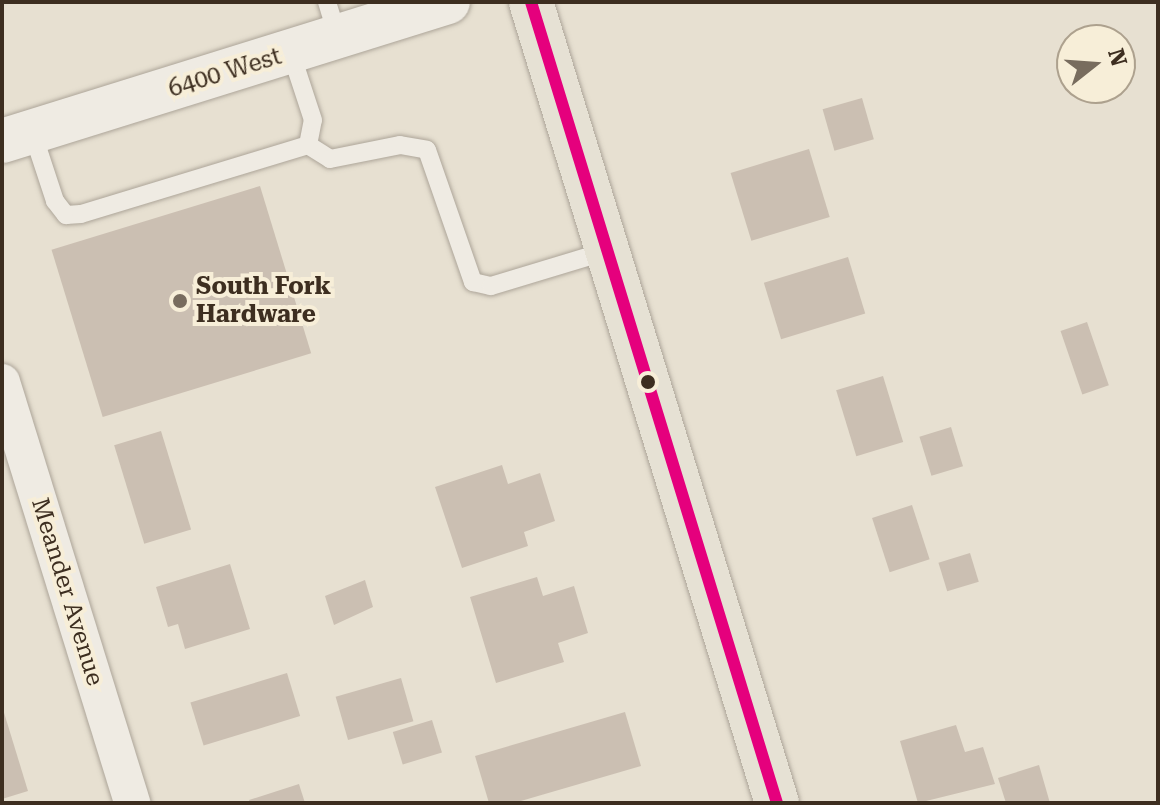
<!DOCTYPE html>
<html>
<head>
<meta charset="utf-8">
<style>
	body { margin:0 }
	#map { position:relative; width:1160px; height:805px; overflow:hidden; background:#e7e0d1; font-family:"Roboto Serif",serif }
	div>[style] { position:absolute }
	.building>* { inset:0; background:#cbbfb2; transform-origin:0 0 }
	.roads { filter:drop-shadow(0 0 2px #ada599) drop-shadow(0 0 2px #ada599) }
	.lane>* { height:18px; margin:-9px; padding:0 9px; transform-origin:9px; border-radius:9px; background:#efebe3 }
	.street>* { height:36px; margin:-18px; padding:0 18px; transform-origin:18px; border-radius:18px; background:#efebe3 }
	.secondary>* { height:44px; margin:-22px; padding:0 22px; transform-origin:22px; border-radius:22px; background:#efebe3 }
	.primary>* { height:44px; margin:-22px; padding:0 22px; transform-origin:22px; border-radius:22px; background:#e6e1d4 }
	.bus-1>* { height:12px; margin:-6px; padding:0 6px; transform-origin:6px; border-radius:6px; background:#e5007d }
	.dots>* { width:22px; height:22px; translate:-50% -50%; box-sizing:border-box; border:4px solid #f7eed8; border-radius:50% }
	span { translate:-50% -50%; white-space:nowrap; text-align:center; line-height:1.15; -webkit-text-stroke:8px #f7eed8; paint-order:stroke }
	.street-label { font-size:24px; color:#3d2e20 }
	.poi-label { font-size:24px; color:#3d2e20; font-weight:700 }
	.left { translate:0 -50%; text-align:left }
	.frame { position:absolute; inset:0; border:4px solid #3d2e20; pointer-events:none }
	.north { position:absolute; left:1056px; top:24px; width:80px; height:80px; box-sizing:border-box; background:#f7eed8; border:2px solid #ada18e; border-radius:50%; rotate:73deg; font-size:22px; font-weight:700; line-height:32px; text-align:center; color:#3d2e20 }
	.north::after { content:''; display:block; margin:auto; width:28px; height:36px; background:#786c5e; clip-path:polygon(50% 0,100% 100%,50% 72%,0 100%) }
</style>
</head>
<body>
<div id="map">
	<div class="building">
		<i style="left:862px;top:98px;width:43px;height:41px;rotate:74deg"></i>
		<i style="left:809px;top:149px;width:71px;height:82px;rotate:73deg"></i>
		<i style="left:260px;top:186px;width:175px;height:218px;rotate:73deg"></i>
		<i style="left:848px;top:257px;width:59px;height:88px;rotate:73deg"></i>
		<i style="left:1087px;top:322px;width:67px;height:28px;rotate:71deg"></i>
		<i style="left:883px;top:376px;width:69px;height:49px;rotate:73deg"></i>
		<i style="left:951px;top:427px;width:41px;height:33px;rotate:73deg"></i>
		<i style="left:161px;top:431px;width:103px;height:49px;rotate:73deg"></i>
		<i style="clip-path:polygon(502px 465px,508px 484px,540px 473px,555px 521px,524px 532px,528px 546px,462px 568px,435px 487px)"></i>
		<i style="left:912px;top:505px;width:57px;height:42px;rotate:72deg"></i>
		<i style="left:970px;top:553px;width:30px;height:33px;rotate:73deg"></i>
		<i style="clip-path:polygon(230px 564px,250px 629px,185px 649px,178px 624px,168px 627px,156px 587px)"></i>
		<i style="clip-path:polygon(537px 577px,543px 596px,574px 586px,588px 633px,558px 643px,564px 662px,496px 683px,470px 597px)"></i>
		<i style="clip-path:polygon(365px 580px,373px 607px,334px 625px,325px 596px)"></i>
		<i style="left:287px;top:673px;width:45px;height:101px;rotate:73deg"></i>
		<i style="left:401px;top:678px;width:45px;height:68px;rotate:74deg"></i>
		<i style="clip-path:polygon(2px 706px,28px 791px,2px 799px)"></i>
		<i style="clip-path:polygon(625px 712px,641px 766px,514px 803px,489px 803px,475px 756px)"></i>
		<i style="left:432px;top:720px;width:34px;height:41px;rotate:73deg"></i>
		<i style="clip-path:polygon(956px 725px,965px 752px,983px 747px,995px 784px,918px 803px,900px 741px)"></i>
		<i style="clip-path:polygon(1039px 765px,1050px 803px,1006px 803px,998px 778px)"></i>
		<i style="clip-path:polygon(299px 784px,305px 803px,250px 803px,249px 800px)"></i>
	</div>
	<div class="roads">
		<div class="lane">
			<i style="left:327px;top:2px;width:37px;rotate:73deg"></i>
			<i style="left:32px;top:131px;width:74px;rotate:71.8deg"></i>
			<i style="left:55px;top:201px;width:18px;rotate:52deg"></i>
			<i style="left:66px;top:215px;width:15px;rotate:-4deg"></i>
			<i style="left:81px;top:214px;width:237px;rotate:-16.9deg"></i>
			<i style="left:308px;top:145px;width:25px;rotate:-79deg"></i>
			<i style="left:313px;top:120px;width:71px;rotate:-108.2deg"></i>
			<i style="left:308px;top:145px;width:26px;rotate:32deg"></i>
			<i style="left:330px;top:159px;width:71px;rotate:-11.3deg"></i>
			<i style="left:400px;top:145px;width:27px;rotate:10deg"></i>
			<i style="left:427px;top:150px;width:140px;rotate:70.8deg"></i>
			<i style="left:473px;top:282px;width:18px;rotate:13deg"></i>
			<i style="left:491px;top:286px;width:121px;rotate:-16.8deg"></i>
		</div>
		<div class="street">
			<i style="left:2px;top:382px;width:441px;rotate:72.8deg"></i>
		</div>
		<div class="secondary">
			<i style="left:2px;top:141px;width:467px;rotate:-17.3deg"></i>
		</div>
		<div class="primary">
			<i style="left:531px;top:2px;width:838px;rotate:72.93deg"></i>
		</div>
	</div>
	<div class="bus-1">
		<i style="left:531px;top:2px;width:838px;rotate:72.93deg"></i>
	</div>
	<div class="dots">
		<i style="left:180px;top:301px;background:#786c5e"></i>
		<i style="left:648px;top:382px;background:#3d2e20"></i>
	</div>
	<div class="street-label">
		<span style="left:225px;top:73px;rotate:-17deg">6400 West</span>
		<span style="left:67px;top:592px;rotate:73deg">Meander Avenue</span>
	</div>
	<div class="poi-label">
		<span class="left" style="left:196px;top:301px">South Fork<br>Hardware</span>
	</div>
	<div class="frame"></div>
	<div class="north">N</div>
</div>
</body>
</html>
